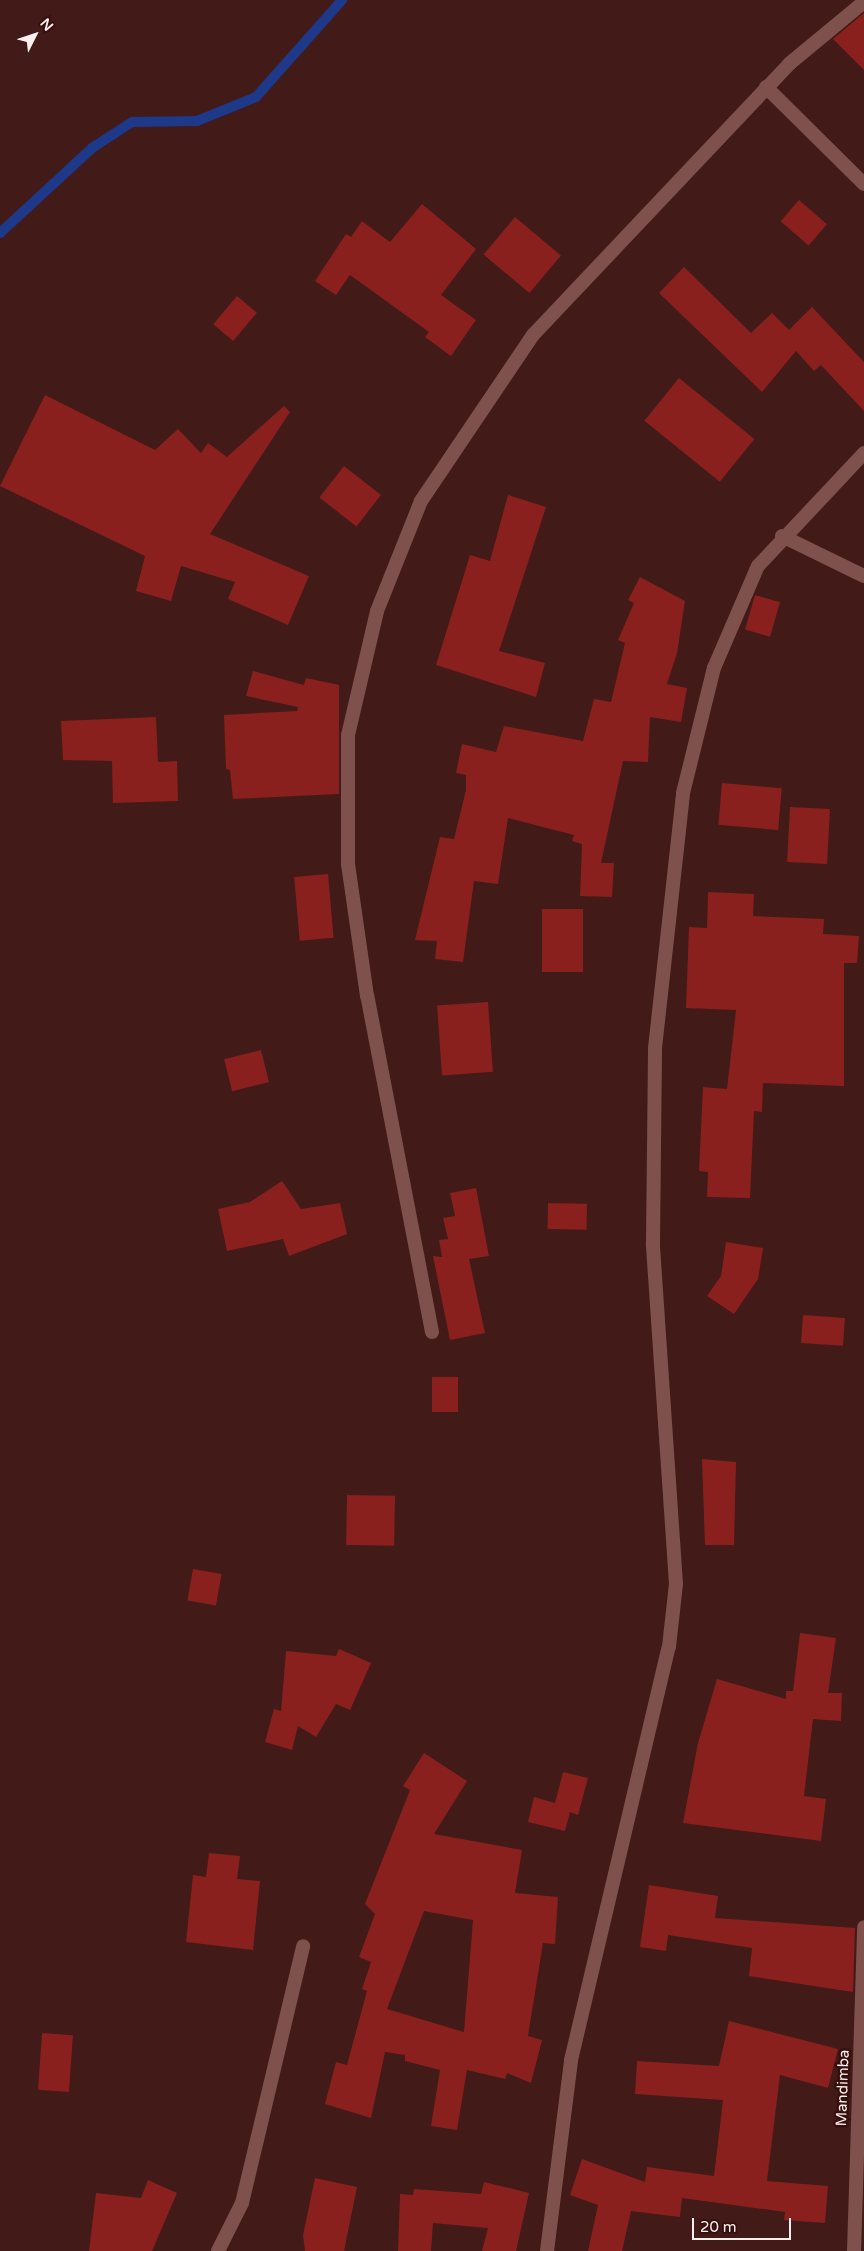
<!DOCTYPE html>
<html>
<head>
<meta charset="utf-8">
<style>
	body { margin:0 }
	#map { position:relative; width:864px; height:2251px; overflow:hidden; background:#421a17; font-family:"Varela Round",sans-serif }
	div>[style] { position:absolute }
	.stream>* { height:10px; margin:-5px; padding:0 5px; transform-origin:5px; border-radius:5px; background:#1e388a }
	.building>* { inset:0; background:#89201e; transform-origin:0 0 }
	.minor>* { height:14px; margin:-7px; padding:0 7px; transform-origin:7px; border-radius:7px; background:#7f514c }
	span { translate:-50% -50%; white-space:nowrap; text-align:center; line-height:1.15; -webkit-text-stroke:5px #37100e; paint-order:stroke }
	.street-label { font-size:15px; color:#fcf1f0 }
	.north { position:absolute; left:10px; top:10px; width:50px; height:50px; -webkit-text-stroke:4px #37100e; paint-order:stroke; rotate:49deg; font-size:14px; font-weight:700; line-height:20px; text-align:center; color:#fcf1f0 }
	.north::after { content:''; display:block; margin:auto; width:18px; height:22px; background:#fcf1f0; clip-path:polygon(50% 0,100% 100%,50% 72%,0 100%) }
	.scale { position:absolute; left:692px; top:2218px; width:99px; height:22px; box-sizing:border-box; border:2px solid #fcf1f0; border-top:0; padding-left:6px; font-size:15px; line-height:18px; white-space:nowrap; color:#fcf1f0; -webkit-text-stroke:4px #37100e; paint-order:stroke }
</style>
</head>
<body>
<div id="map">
	<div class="stream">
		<i style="left:0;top:233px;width:125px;rotate:-42.7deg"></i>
		<i style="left:92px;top:148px;width:48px;rotate:-33deg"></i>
		<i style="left:132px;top:122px;width:65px;rotate:-0.9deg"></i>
		<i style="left:197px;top:121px;width:64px;rotate:-22.1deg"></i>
		<i style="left:256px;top:97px;width:130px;rotate:-48.4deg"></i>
	</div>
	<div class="building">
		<i style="clip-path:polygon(864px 13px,864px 70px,833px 39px)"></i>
		<i style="left:799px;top:200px;width:37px;height:28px;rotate:41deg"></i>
		<i style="clip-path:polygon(422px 204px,476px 249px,441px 295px,476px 320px,451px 356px,425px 337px,429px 332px,350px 275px,336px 295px,315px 281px,346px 234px,351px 237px,362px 221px,390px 242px)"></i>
		<i style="left:515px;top:217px;width:60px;height:49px;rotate:40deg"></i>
		<i style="clip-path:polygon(684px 267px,751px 333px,772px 313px,789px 330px,812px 307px,864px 362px,864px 411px,821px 365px,814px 371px,796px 351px,762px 392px,659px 293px)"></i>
		<i style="left:237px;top:296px;width:26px;height:37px;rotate:40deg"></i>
		<i style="left:679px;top:378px;width:97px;height:55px;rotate:39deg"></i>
		<i style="clip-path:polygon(45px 395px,155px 450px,178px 429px,201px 453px,208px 443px,227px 457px,284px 406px,290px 412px,210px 534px,309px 576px,288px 625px,228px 599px,235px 582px,181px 566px,171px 601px,136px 591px,145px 556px,0 486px)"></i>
		<i style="left:344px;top:466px;width:47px;height:40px;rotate:38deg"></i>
		<i style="clip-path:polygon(508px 495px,546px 507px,499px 651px,545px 663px,536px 697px,436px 665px,470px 555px,490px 561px)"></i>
		<i style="clip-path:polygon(640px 577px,685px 601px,677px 653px,667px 684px,687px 688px,681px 722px,650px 717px,648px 762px,623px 761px,601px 863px,614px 863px,612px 897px,580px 896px,582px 844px,572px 841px,574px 835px,508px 818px,498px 884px,474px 881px,463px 962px,435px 959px,437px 941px,415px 940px,440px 837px,454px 839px,466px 790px,466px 775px,456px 773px,462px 744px,496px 752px,504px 726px,583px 741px,594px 699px,611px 702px,625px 643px,618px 640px,634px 603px,628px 600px)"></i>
		<i style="left:755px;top:595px;width:26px;height:36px;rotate:16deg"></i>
		<i style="clip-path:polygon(253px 671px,304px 685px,306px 678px,339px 685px,339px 794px,233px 799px,230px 770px,226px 769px,224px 715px,297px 711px,298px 707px,246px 696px)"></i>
		<i style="clip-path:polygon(156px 717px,158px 762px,177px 761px,178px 801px,113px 803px,112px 761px,63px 760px,61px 721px)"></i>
		<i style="left:722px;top:783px;width:60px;height:42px;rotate:5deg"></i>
		<i style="left:790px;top:807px;width:40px;height:55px;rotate:3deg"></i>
		<i style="left:328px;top:874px;width:64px;height:34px;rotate:85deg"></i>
		<i style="clip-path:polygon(708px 892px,754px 894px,753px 916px,824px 919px,823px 934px,859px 936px,857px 963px,844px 963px,844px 1086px,763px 1083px,762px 1112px,754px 1111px,750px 1198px,707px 1197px,708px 1172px,699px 1171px,703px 1087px,727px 1089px,736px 1010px,686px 1008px,689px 927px,707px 928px)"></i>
		<i style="left:542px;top:909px;width:41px;height:63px"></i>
		<i style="left:488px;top:1002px;width:70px;height:51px;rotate:86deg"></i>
		<i style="left:261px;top:1050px;width:33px;height:38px;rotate:76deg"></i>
		<i style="clip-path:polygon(282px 1181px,301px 1209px,340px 1203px,347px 1234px,289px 1256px,283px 1239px,227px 1251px,218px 1209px,250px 1202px)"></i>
		<i style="clip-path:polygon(476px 1188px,489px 1256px,469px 1259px,485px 1333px,450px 1340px,433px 1256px,442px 1257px,439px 1240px,448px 1239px,443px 1218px,455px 1216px,450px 1193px)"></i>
		<i style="left:548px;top:1203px;width:39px;height:26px;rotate:1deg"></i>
		<i style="clip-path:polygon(726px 1242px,763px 1248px,758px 1279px,734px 1314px,707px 1296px,721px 1276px)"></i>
		<i style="left:803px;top:1315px;width:42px;height:28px;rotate:4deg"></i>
		<i style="left:432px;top:1377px;width:26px;height:35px"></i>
		<i style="clip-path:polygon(702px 1459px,736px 1462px,734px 1545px,705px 1545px)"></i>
		<i style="left:347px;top:1495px;width:48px;height:50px;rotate:1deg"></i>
		<i style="left:193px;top:1569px;width:29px;height:32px;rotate:10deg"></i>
		<i style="clip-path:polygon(800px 1633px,836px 1638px,828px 1693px,842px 1693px,841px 1721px,813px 1719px,804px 1796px,826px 1799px,821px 1841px,683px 1823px,698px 1743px,717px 1679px,786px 1699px,786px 1691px,793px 1691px)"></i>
		<i style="clip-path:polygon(339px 1649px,371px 1663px,350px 1710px,336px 1704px,316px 1737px,298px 1726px,292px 1750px,265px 1742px,274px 1709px,281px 1711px,286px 1651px,336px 1656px)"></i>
		<i style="clip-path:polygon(evenodd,424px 1753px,467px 1781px,434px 1834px,522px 1850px,515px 1893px,558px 1897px,555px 1944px,543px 1943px,528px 2036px,542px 2040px,531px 2083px,507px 2073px,505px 2079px,467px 2070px,457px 2130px,431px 2126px,440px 2070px,405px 2061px,405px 2055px,385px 2052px,371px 2118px,325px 2104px,336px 2062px,347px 2065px,367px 1991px,362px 1989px,371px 1962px,359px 1957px,375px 1914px,365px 1904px,410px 1790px,403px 1786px,424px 1753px,424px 1911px,473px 1920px,464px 2032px,387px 2009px,424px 1911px)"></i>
		<i style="clip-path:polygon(563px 1772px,588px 1778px,578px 1815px,570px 1812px,565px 1831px,528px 1822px,534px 1797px,555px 1803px)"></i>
		<i style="clip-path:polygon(209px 1853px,240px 1856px,237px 1879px,260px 1881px,253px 1950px,186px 1942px,193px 1875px,206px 1877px)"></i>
		<i style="clip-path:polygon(649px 1885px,718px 1896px,715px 1918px,855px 1928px,853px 1992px,749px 1976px,752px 1948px,668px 1935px,666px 1951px,640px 1947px)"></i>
		<i style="clip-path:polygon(729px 2021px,838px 2049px,828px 2088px,780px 2075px,767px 2181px,828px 2186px,825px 2223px,784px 2220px,785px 2212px,682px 2198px,680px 2217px,631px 2211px,622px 2251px,588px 2251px,598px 2205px,570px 2195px,582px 2159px,645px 2182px,647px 2167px,714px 2176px,723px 2100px,635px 2094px,637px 2061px,719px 2066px)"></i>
		<i style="left:42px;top:2033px;width:31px;height:57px;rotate:4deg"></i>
		<i style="clip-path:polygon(315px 2178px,357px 2187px,344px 2251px,305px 2251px,303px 2235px)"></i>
		<i style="clip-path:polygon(148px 2180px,177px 2193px,152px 2251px,89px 2251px,96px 2193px,141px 2198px)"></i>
		<i style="clip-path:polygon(484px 2182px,529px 2193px,516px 2251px,482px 2251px,488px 2228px,433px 2223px,431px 2251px,398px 2251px,400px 2194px,413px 2195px,414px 2189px,481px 2194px)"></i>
	</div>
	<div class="minor">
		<i style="left:766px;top:87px;width:138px;rotate:44.7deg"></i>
		<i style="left:782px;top:536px;width:91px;rotate:26deg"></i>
		<i style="left:432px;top:1332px;width:342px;rotate:-100.9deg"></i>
		<i style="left:367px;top:996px;width:133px;rotate:-98.2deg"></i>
		<i style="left:348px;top:864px;width:129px;rotate:-90deg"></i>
		<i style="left:348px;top:735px;width:127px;rotate:-76.8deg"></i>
		<i style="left:377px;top:611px;width:118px;rotate:-68.2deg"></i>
		<i style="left:421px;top:501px;width:200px;rotate:-56deg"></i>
		<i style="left:533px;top:335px;width:373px;rotate:-46.6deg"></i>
		<i style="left:789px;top:64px;width:97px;rotate:-39.6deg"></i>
		<i style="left:218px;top:2251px;width:54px;rotate:-63.4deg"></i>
		<i style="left:242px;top:2203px;width:264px;rotate:-76.6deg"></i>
		<i style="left:547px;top:2251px;width:193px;rotate:-82.8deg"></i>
		<i style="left:571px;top:2060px;width:424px;rotate:-76.7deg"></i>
		<i style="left:669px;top:1647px;width:63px;rotate:-83.7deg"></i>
		<i style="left:676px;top:1584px;width:342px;rotate:-93.9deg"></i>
		<i style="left:653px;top:1243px;width:195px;rotate:-89.4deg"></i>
		<i style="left:655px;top:1048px;width:257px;rotate:-83.7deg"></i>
		<i style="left:683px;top:793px;width:129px;rotate:-76.1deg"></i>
		<i style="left:714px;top:668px;width:111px;rotate:-66.7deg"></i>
		<i style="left:758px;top:566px;width:155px;rotate:-46.8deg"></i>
		<i style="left:854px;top:2251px;width:324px;rotate:-88.2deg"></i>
	</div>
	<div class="street-label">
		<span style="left:843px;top:2088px;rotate:-88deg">Mandimba</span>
	</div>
	<div class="north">N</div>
	<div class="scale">20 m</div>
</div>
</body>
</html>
